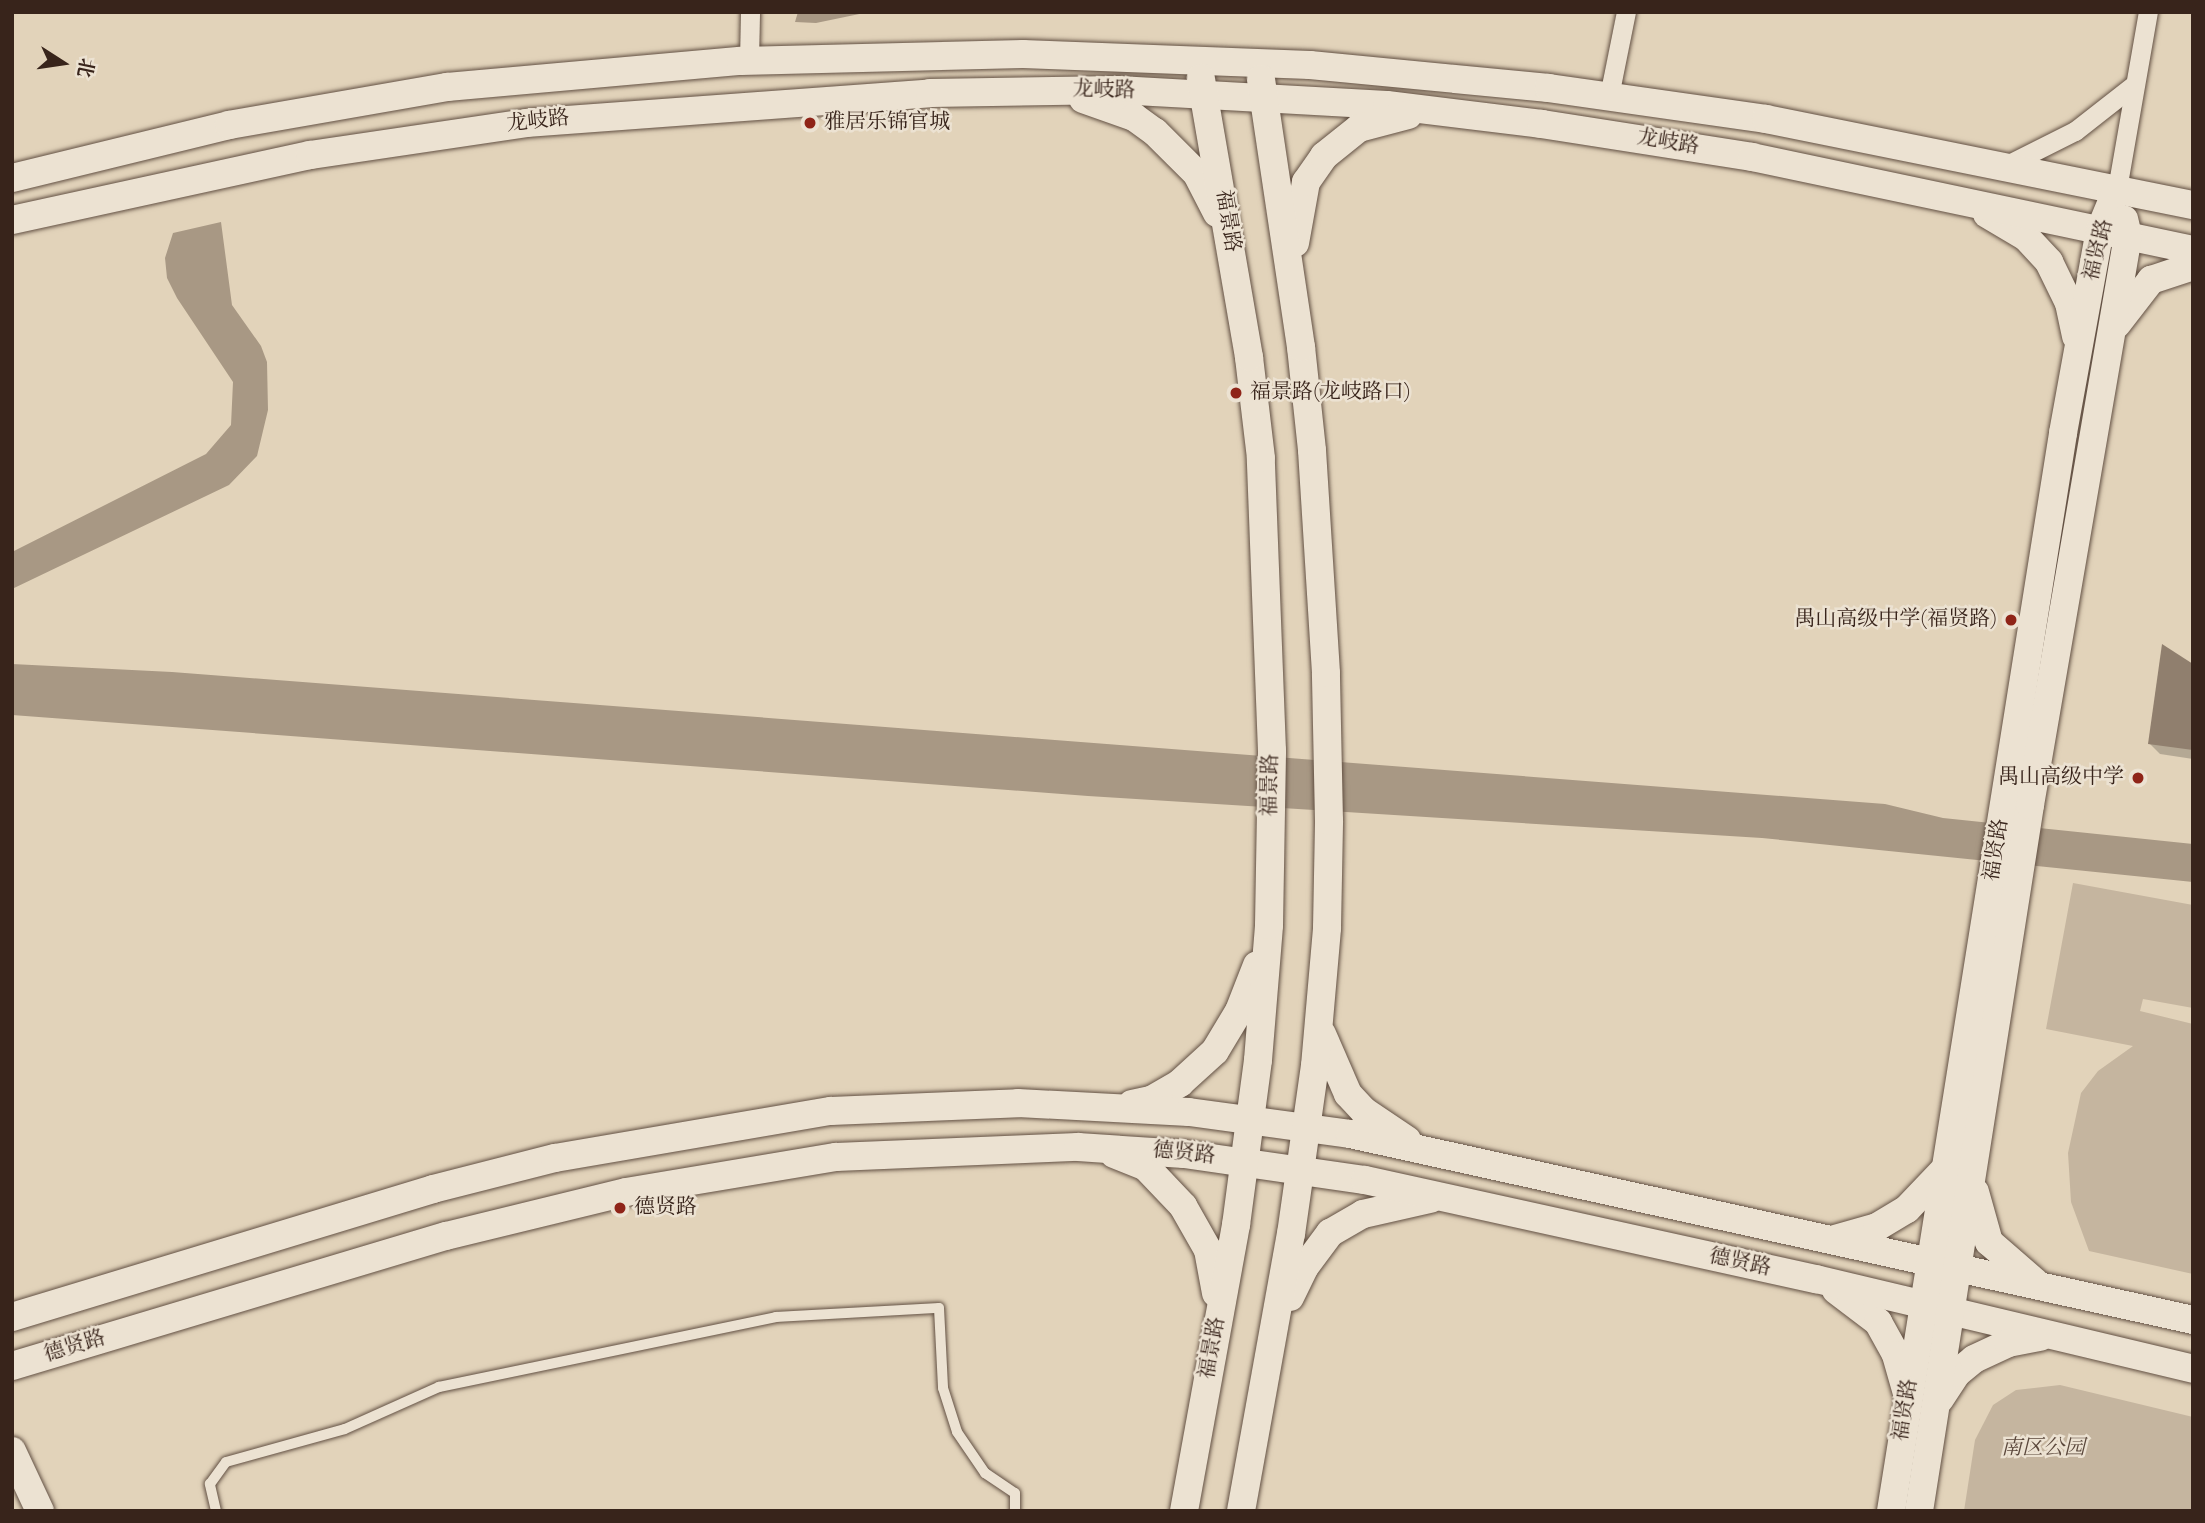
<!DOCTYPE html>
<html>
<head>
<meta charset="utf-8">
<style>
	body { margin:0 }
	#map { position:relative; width:2205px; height:1523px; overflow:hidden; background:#e2d3ba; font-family:"Sorts Mill Goudy","Noto Serif SC",serif }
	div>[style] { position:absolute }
	.green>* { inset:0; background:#c5b59f }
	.water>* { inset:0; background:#a89884 }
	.shadow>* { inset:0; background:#0003 }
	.building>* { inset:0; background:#907f6e }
	.roads { filter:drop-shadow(0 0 2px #625043) drop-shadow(0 0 2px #625043) }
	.lane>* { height:10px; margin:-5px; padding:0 5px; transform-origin:5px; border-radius:5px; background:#ece2d2 }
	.street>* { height:19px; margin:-9.5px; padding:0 9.5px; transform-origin:9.5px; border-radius:9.5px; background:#ece2d2 }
	.secondary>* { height:28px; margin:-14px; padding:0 14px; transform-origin:14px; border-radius:14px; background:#ece2d2 }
	.dots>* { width:19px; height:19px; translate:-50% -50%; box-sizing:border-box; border:4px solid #ece2d2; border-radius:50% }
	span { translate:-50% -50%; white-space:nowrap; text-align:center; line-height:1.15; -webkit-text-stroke:5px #ece2d2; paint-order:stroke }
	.street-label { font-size:21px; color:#38241b }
	.poi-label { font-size:21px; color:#38241b }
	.left { translate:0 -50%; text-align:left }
	.right { translate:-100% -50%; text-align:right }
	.park-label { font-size:21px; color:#5b483c; font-style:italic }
	.frame { position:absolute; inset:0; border:14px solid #38241b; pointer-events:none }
	.north { position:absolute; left:28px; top:28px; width:70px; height:70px; -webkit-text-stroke:5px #ece2d2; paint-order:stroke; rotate:102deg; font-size:19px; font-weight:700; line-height:28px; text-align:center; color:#38241b }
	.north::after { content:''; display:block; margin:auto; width:24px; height:32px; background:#38241b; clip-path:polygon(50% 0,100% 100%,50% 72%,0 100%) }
</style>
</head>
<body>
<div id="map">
	<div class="green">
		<i style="clip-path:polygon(2073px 883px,2193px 905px,2193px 1008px,2143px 999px,2140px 1011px,2193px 1024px,2193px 1274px,2089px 1251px,2071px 1202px,2068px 1153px,2081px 1093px,2098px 1071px,2133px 1046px,2046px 1029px)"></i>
		<i style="clip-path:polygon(2060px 1385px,2193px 1417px,2193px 1511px,1964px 1511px,1975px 1440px,1993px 1405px,2016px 1390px)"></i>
	</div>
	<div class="water">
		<i style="clip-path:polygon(798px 12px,869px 12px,816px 23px,795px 22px)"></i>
		<i style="clip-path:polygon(221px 222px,232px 305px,261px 346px,267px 362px,268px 410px,257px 456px,229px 485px,12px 589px,12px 552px,206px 454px,231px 425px,233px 382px,177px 298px,167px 278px,165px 258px,173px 233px)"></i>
		<i style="clip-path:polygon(12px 664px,172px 672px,1885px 804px,1943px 818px,2193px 844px,2193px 882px,1762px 838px,1088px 796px,12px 715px)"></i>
	</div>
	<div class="shadow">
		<i style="clip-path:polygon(2193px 666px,2193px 759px,2160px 754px,2149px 743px)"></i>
	</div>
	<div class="building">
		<i style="clip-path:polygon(2162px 644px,2193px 664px,2193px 750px,2148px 744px)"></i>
	</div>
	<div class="roads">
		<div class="lane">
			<i style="left:216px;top:1511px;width:28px;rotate:-103deg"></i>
			<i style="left:210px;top:1484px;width:27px;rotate:-54deg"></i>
			<i style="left:226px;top:1462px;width:123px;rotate:-15.5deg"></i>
			<i style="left:345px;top:1429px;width:103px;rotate:-24.1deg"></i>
			<i style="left:439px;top:1387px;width:344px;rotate:-11.7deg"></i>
			<i style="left:776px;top:1317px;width:163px;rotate:-3.2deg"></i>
			<i style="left:939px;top:1308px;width:80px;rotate:87.1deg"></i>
			<i style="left:943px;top:1388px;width:46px;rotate:72.3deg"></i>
			<i style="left:957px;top:1432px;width:50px;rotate:55.7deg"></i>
			<i style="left:985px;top:1473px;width:36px;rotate:34deg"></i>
			<i style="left:1015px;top:1493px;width:18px;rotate:90deg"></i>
		</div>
		<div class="street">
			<i style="left:749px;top:61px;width:49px;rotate:-88.8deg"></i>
			<i style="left:1609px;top:96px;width:86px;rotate:-78.6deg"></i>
			<i style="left:2005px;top:166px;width:78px;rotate:-26.6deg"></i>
			<i style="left:2075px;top:131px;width:76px;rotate:-38.1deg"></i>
			<i style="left:2117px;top:189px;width:180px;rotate:-80.1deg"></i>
		</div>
		<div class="secondary">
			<i style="left:1083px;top:99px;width:54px;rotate:19.4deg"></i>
			<i style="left:1134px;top:117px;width:26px;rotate:36deg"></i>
			<i style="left:1155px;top:132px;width:59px;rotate:45deg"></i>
			<i style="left:1197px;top:174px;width:44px;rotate:62.9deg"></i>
			<i style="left:12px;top:178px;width:223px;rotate:-13.7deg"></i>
			<i style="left:229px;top:125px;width:221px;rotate:-9.9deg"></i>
			<i style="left:447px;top:87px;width:295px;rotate:-5.1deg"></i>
			<i style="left:741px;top:61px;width:282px;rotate:-1.4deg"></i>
			<i style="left:1023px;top:54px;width:287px;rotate:2.2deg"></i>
			<i style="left:1310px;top:65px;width:240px;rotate:5.5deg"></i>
			<i style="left:1549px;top:88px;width:219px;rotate:8.1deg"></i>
			<i style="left:1766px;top:119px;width:436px;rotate:11.4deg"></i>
			<i style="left:1987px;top:214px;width:45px;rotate:30.5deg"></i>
			<i style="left:2026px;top:237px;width:34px;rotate:47deg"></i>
			<i style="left:2049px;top:262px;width:46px;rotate:64deg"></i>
			<i style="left:2069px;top:303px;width:34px;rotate:78deg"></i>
			<i style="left:12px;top:220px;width:305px;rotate:-12.3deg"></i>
			<i style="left:310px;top:155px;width:218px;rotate:-8.4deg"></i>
			<i style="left:526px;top:123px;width:405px;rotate:-4.2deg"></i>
			<i style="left:930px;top:93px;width:188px;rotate:-0.9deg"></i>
			<i style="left:1118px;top:90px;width:269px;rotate:3.2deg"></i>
			<i style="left:1387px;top:105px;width:156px;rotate:7deg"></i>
			<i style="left:1542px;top:124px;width:213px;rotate:8.9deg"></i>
			<i style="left:1752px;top:157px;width:451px;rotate:11.9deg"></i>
			<i style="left:1295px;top:243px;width:62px;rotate:-79.8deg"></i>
			<i style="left:1306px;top:182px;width:32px;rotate:-55deg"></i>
			<i style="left:1324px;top:156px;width:45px;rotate:-38.7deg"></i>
			<i style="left:1359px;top:128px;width:51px;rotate:-14.9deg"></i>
			<i style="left:2117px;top:324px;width:56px;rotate:-52.3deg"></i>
			<i style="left:2151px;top:280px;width:44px;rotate:-18.4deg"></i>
			<i style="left:1322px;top:1034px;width:65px;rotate:66.6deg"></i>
			<i style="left:1348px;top:1094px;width:23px;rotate:47deg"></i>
			<i style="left:1364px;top:1111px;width:52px;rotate:34deg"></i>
			<i style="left:1132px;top:1104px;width:19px;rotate:-12deg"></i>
			<i style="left:1151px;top:1100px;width:34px;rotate:-30deg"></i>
			<i style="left:1180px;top:1083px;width:47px;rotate:-42.4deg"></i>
			<i style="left:1215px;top:1051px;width:47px;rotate:-59deg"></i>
			<i style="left:1239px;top:1011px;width:49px;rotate:-68.6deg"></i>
			<i style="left:1114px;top:1154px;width:35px;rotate:22deg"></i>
			<i style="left:1146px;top:1167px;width:54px;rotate:46.5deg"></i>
			<i style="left:1183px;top:1206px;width:51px;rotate:60.4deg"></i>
			<i style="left:1208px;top:1250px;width:44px;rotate:79.5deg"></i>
			<i style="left:1975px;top:1192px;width:52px;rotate:74.4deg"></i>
			<i style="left:1989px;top:1242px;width:61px;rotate:41deg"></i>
			<i style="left:1835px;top:1239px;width:44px;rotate:-15.9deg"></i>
			<i style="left:1877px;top:1227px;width:35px;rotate:-31deg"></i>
			<i style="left:1907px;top:1209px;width:55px;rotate:-46.5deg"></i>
			<i style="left:1836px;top:1290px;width:53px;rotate:37.3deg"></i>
			<i style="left:1878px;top:1322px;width:38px;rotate:61deg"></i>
			<i style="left:1896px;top:1355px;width:37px;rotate:74deg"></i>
			<i style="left:1290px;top:1297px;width:32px;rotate:-64deg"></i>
			<i style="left:1304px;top:1268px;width:44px;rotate:-53.4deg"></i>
			<i style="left:1330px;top:1233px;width:38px;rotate:-30deg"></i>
			<i style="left:1363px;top:1214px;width:69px;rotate:-12.6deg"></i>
			<i style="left:12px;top:1317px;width:440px;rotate:-16.9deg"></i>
			<i style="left:433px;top:1189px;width:126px;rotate:-14.3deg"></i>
			<i style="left:555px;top:1158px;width:280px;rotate:-9.7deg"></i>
			<i style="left:831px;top:1111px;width:187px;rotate:-2.4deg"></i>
			<i style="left:1018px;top:1103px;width:171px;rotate:3deg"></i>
			<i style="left:1189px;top:1112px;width:162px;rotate:7.8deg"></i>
			<i style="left:1350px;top:1134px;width:863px;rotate:12.44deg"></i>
			<i style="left:12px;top:1366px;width:453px;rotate:-16.7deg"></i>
			<i style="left:446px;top:1236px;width:185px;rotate:-13.7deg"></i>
			<i style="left:626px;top:1192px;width:213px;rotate:-9.5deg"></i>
			<i style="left:836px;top:1157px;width:242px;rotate:-2.4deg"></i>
			<i style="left:1078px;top:1147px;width:106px;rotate:3.8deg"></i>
			<i style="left:1184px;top:1154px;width:183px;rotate:8.2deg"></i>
			<i style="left:1365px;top:1180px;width:462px;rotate:12.4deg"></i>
			<i style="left:1816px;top:1279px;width:388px;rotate:13.4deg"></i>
			<i style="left:1940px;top:1399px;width:31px;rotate:-57deg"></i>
			<i style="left:1957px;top:1373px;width:22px;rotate:-39deg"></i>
			<i style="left:1974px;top:1359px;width:38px;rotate:-25deg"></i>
			<i style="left:2008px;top:1343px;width:33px;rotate:-11deg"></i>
			<i style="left:12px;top:1451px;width:66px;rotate:65deg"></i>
			<i style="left:1184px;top:1511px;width:291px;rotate:-79.7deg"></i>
			<i style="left:1236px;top:1225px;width:166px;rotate:-82.4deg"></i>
			<i style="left:1258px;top:1060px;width:135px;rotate:-85.3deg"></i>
			<i style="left:1269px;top:925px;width:174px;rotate:-89deg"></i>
			<i style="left:1272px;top:751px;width:293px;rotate:-92.2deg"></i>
			<i style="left:1261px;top:458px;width:102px;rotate:-96.8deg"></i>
			<i style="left:1249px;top:357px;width:283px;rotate:-99.8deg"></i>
			<i style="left:1241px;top:1511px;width:281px;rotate:-79.8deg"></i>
			<i style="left:1291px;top:1234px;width:170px;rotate:-81.9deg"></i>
			<i style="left:1315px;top:1066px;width:139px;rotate:-85deg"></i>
			<i style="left:1327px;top:928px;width:107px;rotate:-88.9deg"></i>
			<i style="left:1329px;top:821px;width:148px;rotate:-91.2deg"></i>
			<i style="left:1326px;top:673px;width:223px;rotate:-93.6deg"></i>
			<i style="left:1312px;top:450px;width:104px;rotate:-96.1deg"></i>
			<i style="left:1301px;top:347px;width:271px;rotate:-98.5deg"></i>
			<i style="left:1891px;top:1511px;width:1092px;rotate:-80.93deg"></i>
			<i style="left:2063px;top:433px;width:206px;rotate:-79.7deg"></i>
			<i style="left:2100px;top:230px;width:44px;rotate:-67.5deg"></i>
			<i style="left:1919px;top:1511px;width:715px;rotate:-81.06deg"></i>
			<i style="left:2030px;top:805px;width:577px;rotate:-80.23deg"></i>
			<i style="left:2128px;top:236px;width:17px;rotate:-103deg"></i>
		</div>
	</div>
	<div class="dots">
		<i style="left:810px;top:123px;background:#8f2418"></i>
		<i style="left:1236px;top:393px;background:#8f2418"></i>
		<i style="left:2011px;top:620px;background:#8f2418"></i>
		<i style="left:2138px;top:778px;background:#8f2418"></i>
		<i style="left:620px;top:1208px;background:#8f2418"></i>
	</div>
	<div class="street-label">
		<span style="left:1104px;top:91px;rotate:1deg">龙岐路</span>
		<span style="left:538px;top:122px;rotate:-6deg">龙岐路</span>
		<span style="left:1668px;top:143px;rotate:9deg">龙岐路</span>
		<span style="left:1227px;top:221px;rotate:81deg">福景路</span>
		<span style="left:2099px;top:250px;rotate:-76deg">福贤路</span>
		<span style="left:1271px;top:785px;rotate:-89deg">福景路</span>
		<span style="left:1997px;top:850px;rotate:-81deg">福贤路</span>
		<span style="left:1184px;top:1154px;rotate:6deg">德贤路</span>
		<span style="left:1740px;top:1263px;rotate:12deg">德贤路</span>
		<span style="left:75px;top:1347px;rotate:-17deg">德贤路</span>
		<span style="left:1213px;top:1348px;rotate:-80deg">福景路</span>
		<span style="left:1906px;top:1410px;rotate:-81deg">福贤路</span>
	</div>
	<div class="poi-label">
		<span class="left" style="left:824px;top:123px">雅居乐锦官城</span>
		<span class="left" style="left:1250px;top:393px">福景路(龙岐路口)</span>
		<span class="right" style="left:1997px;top:620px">禺山高级中学(福贤路)</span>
		<span class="right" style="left:2124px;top:778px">禺山高级中学</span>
		<span class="left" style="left:634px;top:1208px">德贤路</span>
	</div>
	<div class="park-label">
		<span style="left:2043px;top:1449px">南区公园</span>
	</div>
	<div class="frame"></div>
	<div class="north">北</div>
</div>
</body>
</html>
